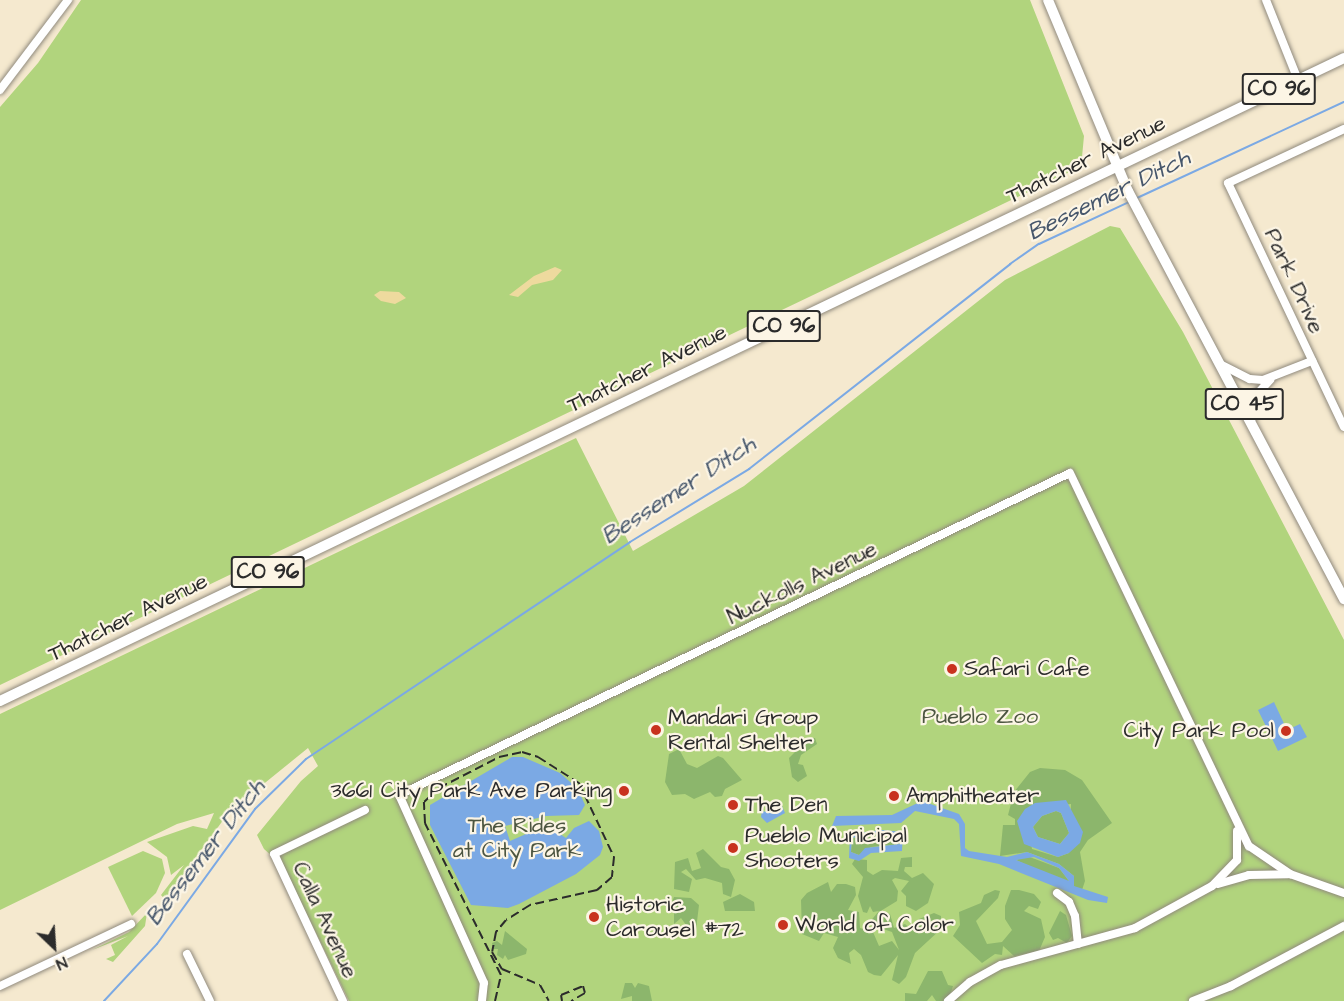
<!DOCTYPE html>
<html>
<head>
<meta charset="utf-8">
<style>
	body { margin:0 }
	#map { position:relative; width:1344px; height:1001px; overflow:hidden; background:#f5e9cf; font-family:"Architects Daughter",sans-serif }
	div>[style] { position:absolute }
	.green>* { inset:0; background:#b1d47d }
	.forest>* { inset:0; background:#8cb66c }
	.sand>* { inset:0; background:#eeda9e }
	.water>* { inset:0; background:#7ba9e4 }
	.stream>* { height:2px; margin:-1px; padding:0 1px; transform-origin:1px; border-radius:1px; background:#7ba9e4 }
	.roads { filter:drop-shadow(0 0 2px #908a7d) drop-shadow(0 0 2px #908a7d) }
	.minor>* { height:8px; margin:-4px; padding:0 4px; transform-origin:4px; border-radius:4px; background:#fff }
	.major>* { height:10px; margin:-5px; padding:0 5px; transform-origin:5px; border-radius:5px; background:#fff }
	.rail>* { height:2px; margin-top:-1px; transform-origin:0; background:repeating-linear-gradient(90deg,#2b2b2b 0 9px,transparent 0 13.5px) }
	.dots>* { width:16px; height:16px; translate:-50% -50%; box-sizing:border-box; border:3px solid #fcf5e5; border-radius:50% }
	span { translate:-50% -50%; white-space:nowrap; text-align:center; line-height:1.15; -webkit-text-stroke:4.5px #fcf5e5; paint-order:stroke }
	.shield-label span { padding:2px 4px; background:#fcf5e5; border:2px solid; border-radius:4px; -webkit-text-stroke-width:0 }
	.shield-label { font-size:21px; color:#2b2b2b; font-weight:700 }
	.street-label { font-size:22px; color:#2b2b2b }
	.poi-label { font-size:22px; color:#2b2b2b }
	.left { translate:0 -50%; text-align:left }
	.right { translate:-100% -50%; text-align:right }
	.park-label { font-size:22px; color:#4c5540 }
	.water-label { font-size:24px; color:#47576c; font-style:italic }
	.north { position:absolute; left:24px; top:917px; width:60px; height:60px; -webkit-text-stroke:4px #fcf5e5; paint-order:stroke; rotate:155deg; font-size:16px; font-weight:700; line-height:24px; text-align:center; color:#2b2b2b }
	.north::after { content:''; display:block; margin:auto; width:21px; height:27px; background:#2b2b2b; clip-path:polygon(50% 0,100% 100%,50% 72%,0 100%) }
</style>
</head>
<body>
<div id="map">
	<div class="green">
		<i style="clip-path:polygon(81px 0,1030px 0,1084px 136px,1082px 157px,1076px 169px,0 685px,0 107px,38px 63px)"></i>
		<i style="clip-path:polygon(1110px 226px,1120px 228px,1183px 332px,1344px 640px,1344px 1001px,349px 1001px,284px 867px,264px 849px,257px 835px,301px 781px,318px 766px,308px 748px,229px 812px,165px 900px,161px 895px,184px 865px,171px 875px,167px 857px,147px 842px,193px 826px,207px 829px,214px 813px,177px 824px,0 910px,0 714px,576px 438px,633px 551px,744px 486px,1005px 280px)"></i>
		<i style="clip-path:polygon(143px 851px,162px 859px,165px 873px,156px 893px,132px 916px,108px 867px)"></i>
		<i style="clip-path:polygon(147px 913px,145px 926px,113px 962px,106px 959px,115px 955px,111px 945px,128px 936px,92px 950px,129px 932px)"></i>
	</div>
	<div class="forest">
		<i style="clip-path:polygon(809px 738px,815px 738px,817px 744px,801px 755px,798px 764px,803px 765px,807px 776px,798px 782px,792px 777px,789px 758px)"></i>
		<i style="clip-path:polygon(679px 749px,687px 764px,697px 768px,718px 756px,723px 758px,742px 780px,725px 789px,722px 796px,715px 797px,710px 792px,694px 799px,685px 794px,672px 795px,665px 782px,669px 754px)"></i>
		<i style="clip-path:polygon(evenodd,1040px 768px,1065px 770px,1082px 780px,1112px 823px,1088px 840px,1080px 852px,1085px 881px,1082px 890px,1073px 886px,1074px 876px,1059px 864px,1027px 852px,1000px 856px,1003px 825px,1015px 825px,1015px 819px,1008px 815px,1014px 792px,1030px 772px,1040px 768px,1071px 804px,1069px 853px,1058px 857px,1032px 849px,1025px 809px,1071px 804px)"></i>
		<i style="clip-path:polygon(1056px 811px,1061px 813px,1069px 833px,1060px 844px,1038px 837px,1033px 827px,1042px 816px)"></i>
		<i style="clip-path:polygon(877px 833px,900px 839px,900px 844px,871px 847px,859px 855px,851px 852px,852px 838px)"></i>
		<i style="clip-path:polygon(703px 849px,721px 867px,729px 869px,735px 880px,731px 897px,723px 894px,722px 883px,705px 878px,696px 880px,686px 869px,681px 872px,692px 879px,689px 892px,674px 889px,675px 862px,688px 858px,692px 871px,701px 868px,696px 853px)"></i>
		<i style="clip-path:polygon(1027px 856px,1059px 868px,1069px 881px,1066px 883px,1016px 860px)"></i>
		<i style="clip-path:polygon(912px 857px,912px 867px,905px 867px,904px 871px,912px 878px,923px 873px,934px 884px,928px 903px,916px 911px,906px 906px,906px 896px,901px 891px,909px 881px,895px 878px,892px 880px,898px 891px,897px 901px,879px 912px,890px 914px,894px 928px,905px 924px,912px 930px,919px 919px,934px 913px,941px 916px,941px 929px,915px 953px,906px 977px,899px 984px,892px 980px,898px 955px,881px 976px,874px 975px,868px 972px,861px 955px,854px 949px,849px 953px,851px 964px,838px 958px,833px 948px,838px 937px,824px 933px,819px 941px,802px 934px,801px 900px,807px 893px,828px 882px,831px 892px,837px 884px,846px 884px,855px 887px,856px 895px,848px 910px,859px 912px,860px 928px,873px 932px,879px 946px,892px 941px,899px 950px,892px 932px,868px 924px,879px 911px,873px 912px,870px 906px,867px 913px,863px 912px,858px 896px,863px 877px,852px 864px,855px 859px,867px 860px,867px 871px,873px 875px,882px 870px,898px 871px,901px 858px)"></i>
		<i style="clip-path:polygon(995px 890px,1000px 891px,998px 898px,976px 921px,987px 944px,1002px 942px,1012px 930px,1005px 919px,1005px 906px,1011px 890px,1019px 890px,1034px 894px,1041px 902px,1038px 909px,1029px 906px,1024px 911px,1041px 919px,1045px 937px,1039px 951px,1014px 956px,1003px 946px,1002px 955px,995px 954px,982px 963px,953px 936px,960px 925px,959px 912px,981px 903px,984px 895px)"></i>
		<i style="clip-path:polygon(740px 894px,754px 902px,755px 911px,725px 911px,723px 902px)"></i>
		<i style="clip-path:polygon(674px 897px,691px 898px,699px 905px,696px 930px,689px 929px,681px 918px,674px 924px,674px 912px,669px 909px)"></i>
		<i style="clip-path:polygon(1060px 911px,1066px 915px,1072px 936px,1067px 943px,1058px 938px,1053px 940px,1049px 933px)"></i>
		<i style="clip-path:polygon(505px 931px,527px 949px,526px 954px,508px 960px,505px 955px,503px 959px,497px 955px,498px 949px,493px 949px,492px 943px,497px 941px,502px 945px)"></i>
		<i style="clip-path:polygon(928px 971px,942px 971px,948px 985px,953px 986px,950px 995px,944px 1001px,936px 1001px,932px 995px,927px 1001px,905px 1001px,905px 993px,916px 994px)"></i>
		<i style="clip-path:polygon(625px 983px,632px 983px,635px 988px,638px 983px,649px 986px,652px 1001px,632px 1001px,632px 996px,621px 999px)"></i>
	</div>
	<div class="sand">
		<i style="clip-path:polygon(555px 267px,562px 270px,553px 280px,532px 285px,518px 297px,509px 295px,534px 276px)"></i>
		<i style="clip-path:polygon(380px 291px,399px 292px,406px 298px,395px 304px,381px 301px,374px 295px)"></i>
	</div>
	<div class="water">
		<i style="clip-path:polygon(1274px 702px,1287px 730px,1300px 724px,1307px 737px,1278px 751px,1258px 710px)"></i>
		<i style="clip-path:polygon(512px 757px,523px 757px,560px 773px,578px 789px,585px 805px,579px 815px,546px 816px,505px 826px,510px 841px,542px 827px,551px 828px,566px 838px,574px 828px,589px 821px,599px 831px,603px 847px,600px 855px,576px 874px,519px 904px,508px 908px,471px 905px,430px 825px,430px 805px)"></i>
		<i style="clip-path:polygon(evenodd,1066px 800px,1083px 832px,1080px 843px,1069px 853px,1058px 857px,1024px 844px,1017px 821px,1025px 809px,1035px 803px,1066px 800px,1056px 811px,1061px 813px,1069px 833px,1060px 844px,1038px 837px,1033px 827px,1042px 816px,1056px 811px)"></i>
		<i style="clip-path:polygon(evenodd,922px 801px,959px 814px,965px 824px,965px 848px,969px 851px,1007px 857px,1027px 852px,1059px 864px,1074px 876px,1074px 886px,1108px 897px,1107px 903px,1088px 900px,999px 864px,961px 856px,959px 824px,954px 819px,915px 811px,901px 823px,832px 826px,836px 816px,892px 815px,922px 801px,1034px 857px,1059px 868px,1069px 881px,1016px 860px,1034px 857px)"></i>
		<i style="clip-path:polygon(775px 804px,782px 806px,785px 813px,767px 823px,761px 817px,762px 811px,767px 812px)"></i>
		<i style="clip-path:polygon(evenodd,881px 830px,903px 832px,902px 851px,871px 853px,859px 861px,849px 858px,850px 834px,881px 830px,877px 833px,899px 839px,900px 844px,865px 848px,859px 855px,851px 852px,852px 838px,877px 833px)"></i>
	</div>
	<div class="stream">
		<i style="left:1137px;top:198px;width:228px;rotate:-24.9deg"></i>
		<i style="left:104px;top:1001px;width:78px;rotate:-47.1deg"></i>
		<i style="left:157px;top:944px;width:167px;rotate:-54deg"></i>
		<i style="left:255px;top:809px;width:71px;rotate:-44.4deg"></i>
		<i style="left:306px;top:759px;width:390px;rotate:-33.8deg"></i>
		<i style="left:630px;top:542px;width:140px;rotate:-31.5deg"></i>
		<i style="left:749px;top:469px;width:332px;rotate:-38.1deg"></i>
		<i style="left:1010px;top:264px;width:35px;rotate:-35deg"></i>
		<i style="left:1039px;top:244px;width:99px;rotate:-25deg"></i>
	</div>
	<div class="roads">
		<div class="minor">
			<i style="left:1266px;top:0;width:86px;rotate:68.2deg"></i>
			<i style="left:0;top:90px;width:113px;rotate:-52.9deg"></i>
			<i style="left:1344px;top:129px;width:128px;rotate:155deg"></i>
			<i style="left:1228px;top:183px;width:270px;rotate:64.6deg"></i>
			<i style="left:1222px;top:365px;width:31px;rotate:27deg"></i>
			<i style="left:1250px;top:379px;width:13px;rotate:4deg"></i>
			<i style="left:1263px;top:380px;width:53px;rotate:-21.2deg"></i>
			<i style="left:1252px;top:418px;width:26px;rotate:-77deg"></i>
			<i style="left:1258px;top:393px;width:18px;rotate:-47deg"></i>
			<i style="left:1218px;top:884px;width:32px;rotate:-16deg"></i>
			<i style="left:1249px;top:875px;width:39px;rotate:-1deg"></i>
			<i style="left:1057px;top:893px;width:15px;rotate:37deg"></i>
			<i style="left:1069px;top:902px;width:15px;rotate:67deg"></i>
			<i style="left:1075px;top:916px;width:28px;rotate:84deg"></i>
			<i style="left:187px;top:954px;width:52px;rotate:63.9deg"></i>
			<i style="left:0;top:986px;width:145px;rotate:-25.3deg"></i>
			<i style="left:343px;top:1001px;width:162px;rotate:-115.1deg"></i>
			<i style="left:274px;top:854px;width:101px;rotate:-25.8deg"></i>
			<i style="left:482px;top:1001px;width:18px;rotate:-84deg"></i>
			<i style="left:484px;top:983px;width:206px;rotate:-114.3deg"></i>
			<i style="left:399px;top:795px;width:744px;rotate:-25.64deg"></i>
			<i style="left:1070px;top:473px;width:414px;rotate:64.4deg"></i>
			<i style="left:1249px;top:846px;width:50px;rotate:34.3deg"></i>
			<i style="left:1290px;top:874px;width:57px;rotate:19.4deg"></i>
			<i style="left:948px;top:1001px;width:29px;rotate:-41deg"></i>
			<i style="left:970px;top:982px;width:35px;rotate:-29deg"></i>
			<i style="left:1001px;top:965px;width:139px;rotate:-15.4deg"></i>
			<i style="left:1135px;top:928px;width:88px;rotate:-28.6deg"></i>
			<i style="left:1212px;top:886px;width:36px;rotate:-46deg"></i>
			<i style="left:1237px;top:860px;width:29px;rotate:-90deg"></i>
			<i style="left:1193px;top:1001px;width:41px;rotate:-21.5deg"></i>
			<i style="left:1231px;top:986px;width:128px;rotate:-28deg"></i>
		</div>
		<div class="major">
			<i style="left:1048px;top:0;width:207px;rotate:67.3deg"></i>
			<i style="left:1128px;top:191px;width:462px;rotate:62.1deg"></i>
			<i style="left:0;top:701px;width:1490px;rotate:-25.57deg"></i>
		</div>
	</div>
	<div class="rail">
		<i style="left:495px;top:1001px;width:27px;rotate:-77deg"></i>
		<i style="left:501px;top:975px;width:170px;rotate:-116.6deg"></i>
		<i style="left:425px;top:823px;width:21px;rotate:-93deg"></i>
		<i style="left:424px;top:802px;width:21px;rotate:-43deg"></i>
		<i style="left:439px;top:788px;width:68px;rotate:-27.3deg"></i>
		<i style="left:499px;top:757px;width:24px;rotate:-12deg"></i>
		<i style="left:522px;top:752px;width:17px;rotate:17deg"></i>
		<i style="left:538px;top:757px;width:49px;rotate:32.4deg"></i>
		<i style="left:579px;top:783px;width:82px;rotate:64.7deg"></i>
		<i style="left:614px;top:857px;width:20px;rotate:96deg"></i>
		<i style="left:612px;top:877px;width:20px;rotate:139deg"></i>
		<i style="left:597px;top:890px;width:69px;rotate:167.4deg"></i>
		<i style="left:530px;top:905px;width:28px;rotate:148deg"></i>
		<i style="left:506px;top:920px;width:16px;rotate:130deg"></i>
		<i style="left:496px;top:932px;width:20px;rotate:101deg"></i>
		<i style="left:492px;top:952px;width:20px;rotate:60deg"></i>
		<i style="left:502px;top:969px;width:41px;rotate:22.8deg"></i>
		<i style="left:540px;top:985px;width:18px;rotate:61deg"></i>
		<i style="left:562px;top:1001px;width:6px;rotate:-99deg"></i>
		<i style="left:561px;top:995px;width:24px;rotate:-22deg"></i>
		<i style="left:583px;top:986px;width:7px;rotate:74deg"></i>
		<i style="left:585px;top:993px;width:16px;rotate:150deg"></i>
	</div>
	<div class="dots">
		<i style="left:952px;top:669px;background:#c8321e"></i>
		<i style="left:656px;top:730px;background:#c8321e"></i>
		<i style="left:1286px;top:731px;background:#c8321e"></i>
		<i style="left:624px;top:791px;background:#c8321e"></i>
		<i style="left:894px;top:796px;background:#c8321e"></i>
		<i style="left:733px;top:805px;background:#c8321e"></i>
		<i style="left:733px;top:848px;background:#c8321e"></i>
		<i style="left:594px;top:917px;background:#c8321e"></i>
		<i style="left:783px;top:925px;background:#c8321e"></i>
	</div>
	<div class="shield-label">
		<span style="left:1279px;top:89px">CO 96</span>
		<span style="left:784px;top:326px">CO 96</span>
		<span style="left:1244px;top:404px">CO 45</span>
		<span style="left:268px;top:572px">CO 96</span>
	</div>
	<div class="street-label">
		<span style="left:1086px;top:160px;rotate:-26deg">Thatcher Avenue</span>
		<span style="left:1294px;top:281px;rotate:65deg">Park Drive</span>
		<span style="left:647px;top:369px;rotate:-26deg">Thatcher Avenue</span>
		<span style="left:802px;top:583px;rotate:-26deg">Nuckolls Avenue</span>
		<span style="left:128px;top:618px;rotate:-26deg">Thatcher Avenue</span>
		<span style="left:325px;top:920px;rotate:65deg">Calla Avenue</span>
	</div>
	<div class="poi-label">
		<span class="left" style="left:964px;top:669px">Safari Cafe</span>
		<span class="left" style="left:668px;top:730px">Mandari Group<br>Rental Shelter</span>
		<span class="right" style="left:1274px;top:731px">City Park Pool</span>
		<span class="right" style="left:612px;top:791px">3661 City Park Ave Parking</span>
		<span class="left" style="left:906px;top:796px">Amphitheater</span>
		<span class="left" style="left:745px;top:805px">The Den</span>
		<span class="left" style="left:745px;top:848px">Pueblo Municipal<br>Shooters</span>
		<span class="left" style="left:606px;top:917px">Historic<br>Carousel #72</span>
		<span class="left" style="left:795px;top:925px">World of Color</span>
	</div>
	<div class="park-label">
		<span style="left:980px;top:717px">Pueblo Zoo</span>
		<span style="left:517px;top:838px">The Rides<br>at City Park</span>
	</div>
	<div class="water-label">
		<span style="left:1109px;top:196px;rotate:-26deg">Bessemer Ditch</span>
		<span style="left:679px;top:491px;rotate:-33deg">Bessemer Ditch</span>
		<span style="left:206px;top:853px;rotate:-52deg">Bessemer Ditch</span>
	</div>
	<div class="north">N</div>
</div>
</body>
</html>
